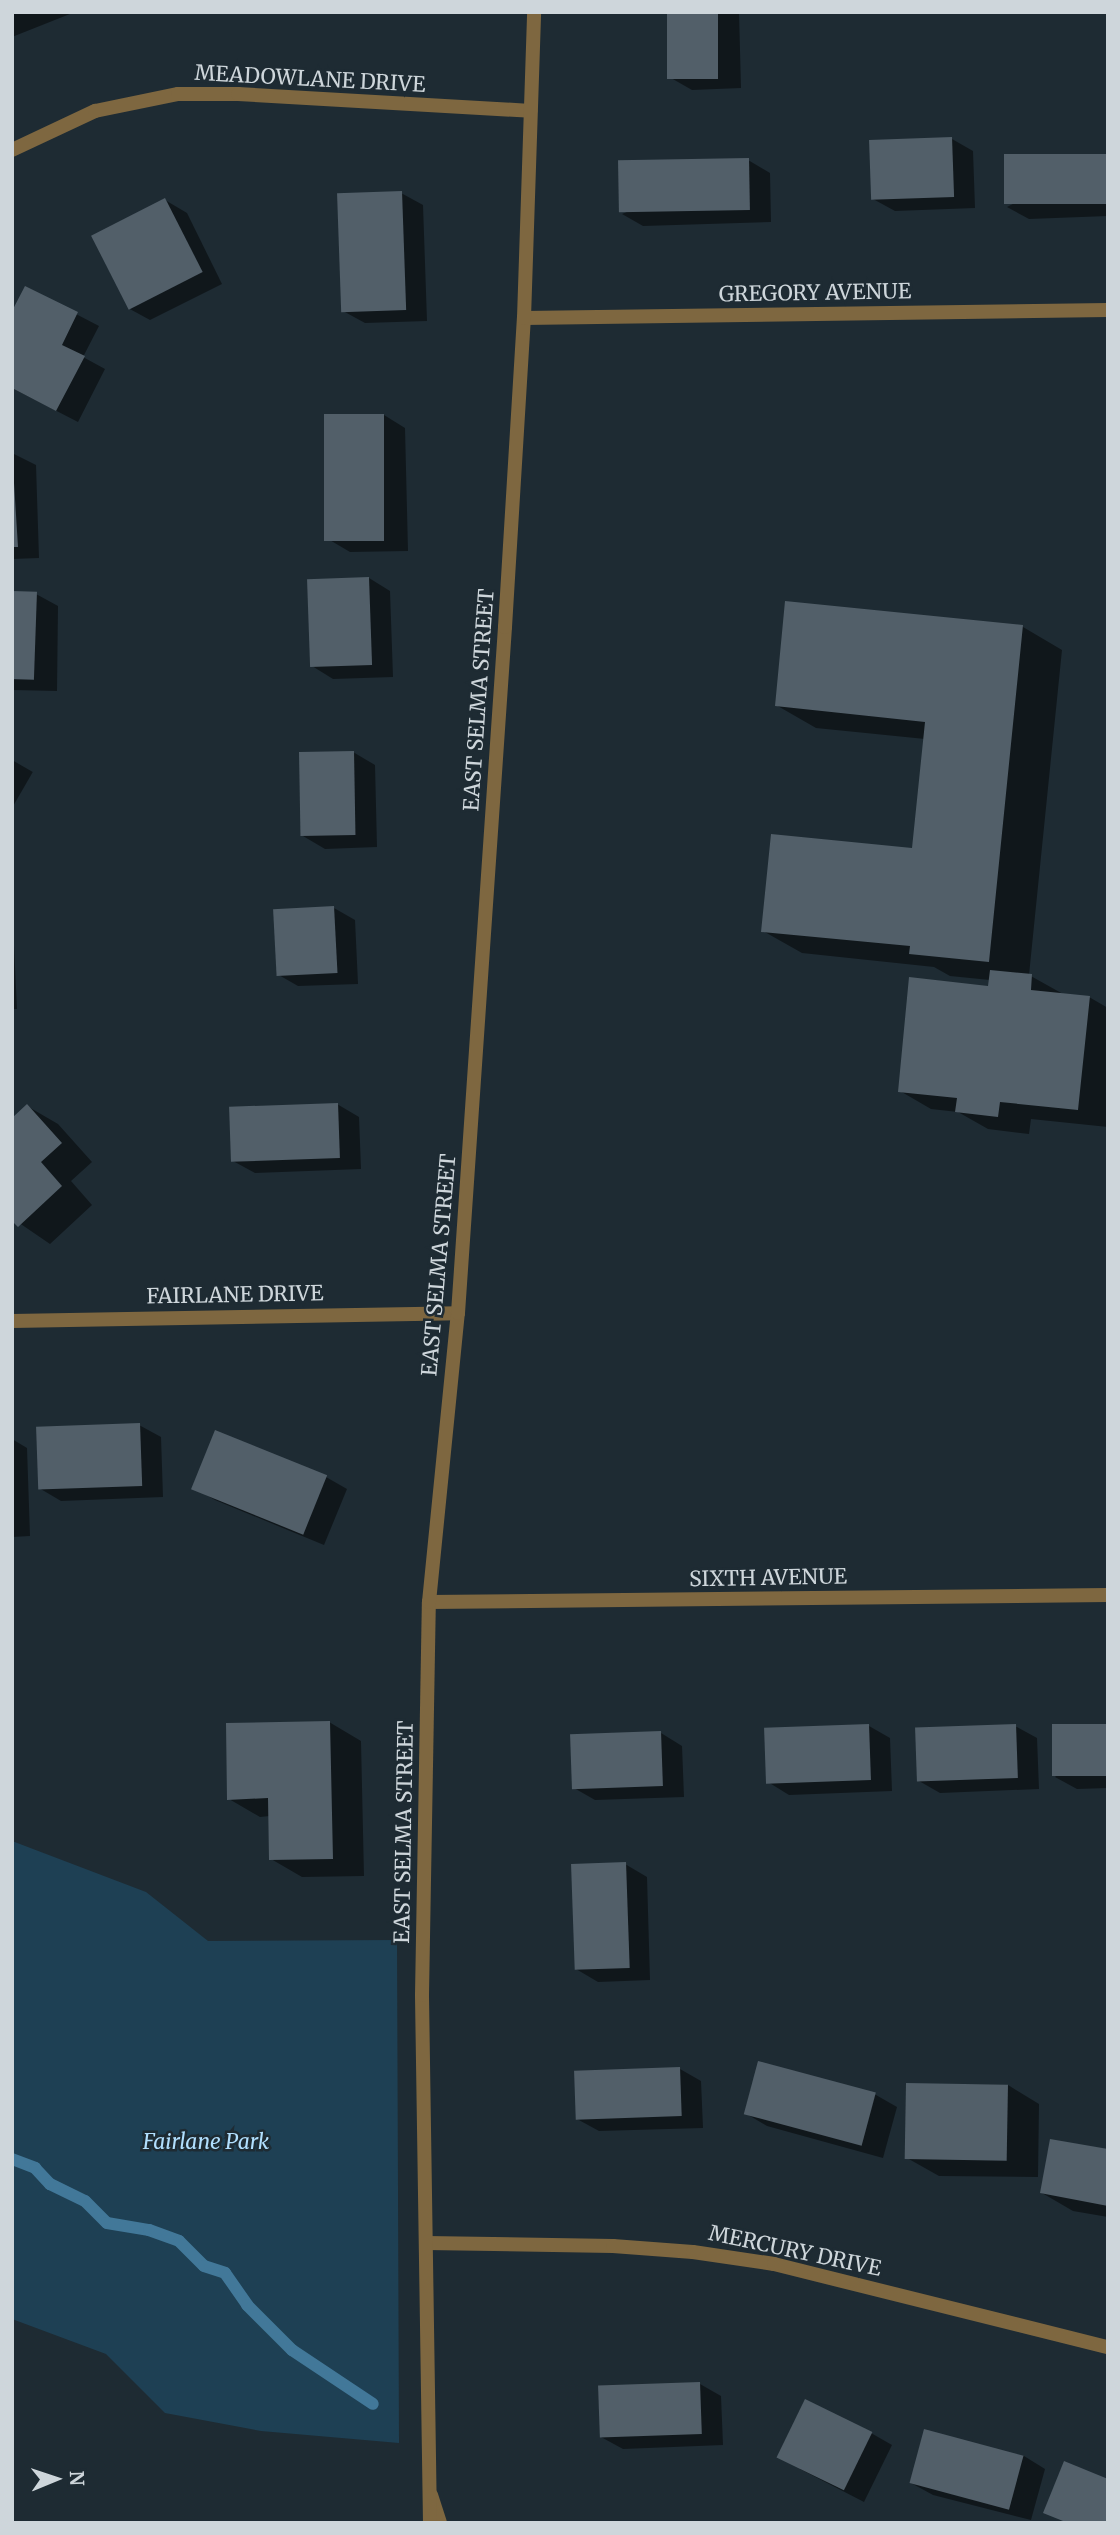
<!DOCTYPE html>
<html>
<head>
<meta charset="utf-8">
<style>
	body { margin:0 }
	#map { position:relative; width:1120px; height:2535px; overflow:hidden; background:#1e2b33; font-family:Merriweather,serif }
	div>[style] { position:absolute }
	.green>* { inset:0; background:#1e4054 }
	.shadow>* { inset:0; background:#0007; transform-origin:0 0 }
	.stream>* { height:12px; margin:-6px; padding:0 6px; transform-origin:6px; border-radius:6px; background:#427899 }
	.building>* { inset:0; background:#525f69; transform-origin:0 0 }
	.minor>* { height:14px; margin:-7px; padding:0 7px; transform-origin:7px; border-radius:7px; background:#7e6740 }
	.tertiary>* { height:14px; margin:-7px; padding:0 7px; transform-origin:7px; border-radius:7px; background:#7e6740 }
	span { translate:-50% -50%; white-space:nowrap; text-align:center; line-height:1.15; -webkit-text-stroke:5px #1e2b33; paint-order:stroke }
	.street-label { font-size:21px; color:#ced6db }
	.park-label { font-size:21px; color:#b1dffe; font-style:italic }
	.frame { position:absolute; inset:0; border:14px solid #ced6db; pointer-events:none }
	.north { position:absolute; left:21px; top:2444px; width:70px; height:70px; -webkit-text-stroke:5px #1e2b33; paint-order:stroke; rotate:88deg; font-size:19px; font-weight:700; line-height:28px; text-align:center; color:#ced6db }
	.north::after { content:''; display:block; margin:auto; width:24px; height:32px; background:#ced6db; clip-path:polygon(50% 0,100% 100%,50% 72%,0 100%) }
</style>
</head>
<body>
<div id="map">
	<div class="green">
		<i style="clip-path:polygon(12px 1841px,146px 1892px,208px 1941px,397px 1940px,399px 2443px,261px 2431px,165px 2413px,106px 2354px,12px 2319px)"></i>
	</div>
	<div class="shadow">
		<i style="clip-path:polygon(12px 12px,75px 12px,12px 37px)"></i>
		<i style="clip-path:polygon(668px 12px,739px 12px,741px 88px,692px 90px,671px 78px)"></i>
		<i style="clip-path:polygon(952px 139px,973px 151px,975px 208px,895px 211px,873px 199px)"></i>
		<i style="clip-path:polygon(1108px 155px,1108px 216px,1029px 219px,1007px 207px)"></i>
		<i style="clip-path:polygon(748px 160px,770px 173px,771px 222px,643px 226px,622px 214px)"></i>
		<i style="clip-path:polygon(401px 193px,423px 205px,427px 321px,365px 323px,343px 311px)"></i>
		<i style="clip-path:polygon(165px 200px,187px 213px,222px 284px,150px 320px,128px 308px)"></i>
		<i style="clip-path:polygon(26px 288px,99px 326px,83px 357px,105px 369px,78px 422px,12px 388px)"></i>
		<i style="clip-path:polygon(384px 415px,405px 428px,408px 551px,350px 552px,328px 539px)"></i>
		<i style="clip-path:polygon(12px 453px,36px 465px,39px 558px,12px 559px)"></i>
		<i style="clip-path:polygon(369px 578px,390px 591px,393px 677px,333px 679px,312px 666px)"></i>
		<i style="clip-path:polygon(12px 593px,36px 594px,58px 606px,57px 691px,12px 690px)"></i>
		<i style="clip-path:polygon(787px 603px,1023px 627px,1062px 650px,1029px 975px,1063px 994px,1089px 997px,1108px 1008px,1108px 1127px,1031px 1119px,1029px 1134px,988px 1129px,958px 1112px,931px 1109px,900px 1091px,989px 987px,990px 980px,950px 976px,934px 967px,802px 953px,763px 931px,913px 850px,925px 739px,816px 728px,776px 705px)"></i>
		<i style="clip-path:polygon(353px 752px,375px 765px,377px 847px,325px 849px,303px 836px)"></i>
		<i style="left:12px;top:760px;width:24px;height:92px;rotate:30deg"></i>
		<i style="clip-path:polygon(12px 904px,17px 1009px,12px 1009px)"></i>
		<i style="clip-path:polygon(334px 908px,355px 920px,358px 984px,298px 986px,277px 974px)"></i>
		<i style="clip-path:polygon(337px 1104px,359px 1117px,361px 1169px,255px 1173px,233px 1161px)"></i>
		<i style="clip-path:polygon(27px 1106px,58px 1124px,92px 1162px,71px 1181px,92px 1205px,50px 1244px,12px 1218px,12px 1116px,14px 1118px)"></i>
		<i style="clip-path:polygon(139px 1425px,161px 1437px,163px 1497px,61px 1501px,39px 1488px)"></i>
		<i style="clip-path:polygon(12px 1439px,27px 1448px,30px 1536px,12px 1537px)"></i>
		<i style="clip-path:polygon(326px 1477px,347px 1489px,324px 1545px,215px 1500px,194px 1488px)"></i>
		<i style="clip-path:polygon(329px 1722px,361px 1741px,364px 1876px,302px 1877px,271px 1859px,270px 1816px,260px 1817px,229px 1799px)"></i>
		<i style="clip-path:polygon(869px 1726px,890px 1738px,892px 1791px,789px 1795px,768px 1782px)"></i>
		<i style="clip-path:polygon(1015px 1726px,1037px 1738px,1039px 1789px,940px 1793px,919px 1781px)"></i>
		<i style="clip-path:polygon(1108px 1726px,1108px 1788px,1077px 1789px,1055px 1777px)"></i>
		<i style="clip-path:polygon(661px 1733px,682px 1746px,684px 1797px,595px 1800px,574px 1788px)"></i>
		<i style="clip-path:polygon(625px 1864px,647px 1877px,650px 1980px,598px 1982px,576px 1969px)"></i>
		<i style="clip-path:polygon(759px 2063px,876px 2095px,897px 2107px,883px 2158px,767px 2126px,745px 2113px)"></i>
		<i style="clip-path:polygon(680px 2069px,701px 2081px,703px 2128px,599px 2131px,577px 2119px)"></i>
		<i style="clip-path:polygon(908px 2084px,1008px 2085px,1039px 2104px,1038px 2177px,939px 2176px,907px 2158px)"></i>
		<i style="clip-path:polygon(1108px 2151px,1108px 2217px,1073px 2211px,1042px 2193px)"></i>
		<i style="clip-path:polygon(700px 2384px,721px 2396px,723px 2445px,623px 2449px,601px 2437px)"></i>
		<i style="clip-path:polygon(871px 2433px,892px 2445px,864px 2502px,800px 2469px)"></i>
		<i style="clip-path:polygon(1024px 2456px,1045px 2469px,1031px 2520px,933px 2495px,911px 2483px)"></i>
	</div>
	<div class="stream">
		<i style="left:12px;top:2159px;width:25px;rotate:21deg"></i>
		<i style="left:35px;top:2168px;width:22px;rotate:47deg"></i>
		<i style="left:50px;top:2184px;width:39px;rotate:26deg"></i>
		<i style="left:85px;top:2201px;width:31px;rotate:45deg"></i>
		<i style="left:107px;top:2223px;width:43px;rotate:9.5deg"></i>
		<i style="left:149px;top:2230px;width:32px;rotate:20deg"></i>
		<i style="left:179px;top:2241px;width:35px;rotate:45deg"></i>
		<i style="left:204px;top:2266px;width:22px;rotate:18deg"></i>
		<i style="left:225px;top:2273px;width:39px;rotate:55deg"></i>
		<i style="left:247px;top:2305px;width:64px;rotate:45deg"></i>
		<i style="left:292px;top:2350px;width:97px;rotate:33.7deg"></i>
	</div>
	<div class="building">
		<i style="left:667px;top:12px;width:51px;height:67px"></i>
		<i style="left:952px;top:137px;width:60px;height:83px;rotate:88deg"></i>
		<i style="left:1108px;top:154px;width:50px;height:104px;rotate:90deg"></i>
		<i style="left:749px;top:158px;width:52px;height:131px;rotate:89deg"></i>
		<i style="left:402px;top:191px;width:119px;height:65px;rotate:88deg"></i>
		<i style="left:165px;top:198px;width:83px;height:83px;rotate:63deg"></i>
		<i style="clip-path:polygon(25px 286px,78px 312px,62px 345px,85px 356px,56px 411px,12px 388px,12px 311px)"></i>
		<i style="left:324px;top:414px;width:60px;height:127px"></i>
		<i style="clip-path:polygon(12px 451px,18px 547px,12px 547px)"></i>
		<i style="left:369px;top:577px;width:88px;height:62px;rotate:88deg"></i>
		<i style="left:12px;top:591px;width:25px;height:88px;rotate:2deg"></i>
		<i style="clip-path:polygon(785px 601px,1023px 625px,989px 962px,909px 954px,910px 946px,761px 932px,771px 834px,912px 848px,925px 722px,775px 706px)"></i>
		<i style="left:354px;top:751px;width:84px;height:55px;rotate:89deg"></i>
		<i style="left:334px;top:906px;width:67px;height:61px;rotate:87deg"></i>
		<i style="clip-path:polygon(990px 970px,1032px 974px,1031px 990px,1090px 996px,1078px 1110px,1000px 1102px,998px 1117px,955px 1112px,957px 1098px,898px 1092px,909px 977px,988px 986px)"></i>
		<i style="left:338px;top:1103px;width:55px;height:109px;rotate:88deg"></i>
		<i style="clip-path:polygon(27px 1104px,62px 1143px,41px 1162px,62px 1186px,18px 1227px,12px 1221px,12px 1118px)"></i>
		<i style="left:140px;top:1423px;width:63px;height:104px;rotate:88deg"></i>
		<i style="left:215px;top:1430px;width:121px;height:64px;rotate:22deg"></i>
		<i style="clip-path:polygon(330px 1721px,333px 1859px,269px 1860px,268px 1798px,227px 1800px,226px 1723px)"></i>
		<i style="left:869px;top:1724px;width:56px;height:105px;rotate:88deg"></i>
		<i style="left:1016px;top:1724px;width:54px;height:101px;rotate:88deg"></i>
		<i style="left:1108px;top:1724px;width:52px;height:56px;rotate:90deg"></i>
		<i style="left:661px;top:1731px;width:55px;height:91px;rotate:88deg"></i>
		<i style="left:626px;top:1862px;width:106px;height:55px;rotate:88deg"></i>
		<i style="left:758px;top:2061px;width:122px;height:55px;rotate:15deg"></i>
		<i style="left:680px;top:2067px;width:49px;height:106px;rotate:88deg"></i>
		<i style="left:906px;top:2083px;width:102px;height:76px;rotate:1deg"></i>
		<i style="clip-path:polygon(1050px 2139px,1108px 2149px,1108px 2206px,1040px 2193px)"></i>
		<i style="left:700px;top:2382px;width:52px;height:102px;rotate:88deg"></i>
		<i style="left:805px;top:2399px;width:75px;height:65px;rotate:26deg"></i>
		<i style="left:924px;top:2429px;width:103px;height:56px;rotate:15deg"></i>
		<i style="clip-path:polygon(1064px 2461px,1108px 2479px,1108px 2523px,1068px 2523px,1043px 2513px)"></i>
	</div>
	<div class="minor">
		<i style="left:12px;top:150px;width:92px;rotate:-25.2deg"></i>
		<i style="left:95px;top:111px;width:85px;rotate:-11.6deg"></i>
		<i style="left:178px;top:94px;width:60px"></i>
		<i style="left:238px;top:94px;width:293px;rotate:3.3deg"></i>
		<i style="left:524px;top:318px;width:584px;rotate:-0.78deg"></i>
		<i style="left:12px;top:1321px;width:446px;rotate:-1deg"></i>
		<i style="left:426px;top:2243px;width:187px;rotate:0.9deg"></i>
		<i style="left:613px;top:2246px;width:80px;rotate:4.3deg"></i>
		<i style="left:693px;top:2252px;width:82px;rotate:8.4deg"></i>
		<i style="left:774px;top:2264px;width:344px;rotate:14deg"></i>
		<i style="left:431px;top:2495px;width:29px;rotate:72deg"></i>
	</div>
	<div class="tertiary">
		<i style="left:429px;top:1602px;width:679px;rotate:-0.59deg"></i>
		<i style="left:430px;top:2523px;width:528px;rotate:-90.87deg"></i>
		<i style="left:422px;top:1995px;width:393px;rotate:-89deg"></i>
		<i style="left:429px;top:1602px;width:290px;rotate:-84.3deg"></i>
		<i style="left:458px;top:1313px;width:688px;rotate:-86.08deg"></i>
		<i style="left:505px;top:627px;width:310px;rotate:-86.5deg"></i>
		<i style="left:524px;top:318px;width:306px;rotate:-88.1deg"></i>
	</div>
	<div class="street-label">
		<span style="left:310px;top:79px;rotate:3deg">MEADOWLANE DRIVE</span>
		<span style="left:815px;top:293px;rotate:-1deg">GREGORY AVENUE</span>
		<span style="left:479px;top:700px;rotate:-86deg">EAST SELMA STREET</span>
		<span style="left:439px;top:1265px;rotate:-85deg">EAST SELMA STREET</span>
		<span style="left:235px;top:1295px;rotate:-1deg">FAIRLANE DRIVE</span>
		<span style="left:768px;top:1578px;rotate:-1deg">SIXTH AVENUE</span>
		<span style="left:404px;top:1832px;rotate:-89deg">EAST SELMA STREET</span>
		<span style="left:795px;top:2251px;rotate:12deg">MERCURY DRIVE</span>
	</div>
	<div class="park-label">
		<span style="left:206px;top:2142px">Fairlane Park</span>
	</div>
	<div class="frame"></div>
	<div class="north">N</div>
</div>
</body>
</html>
